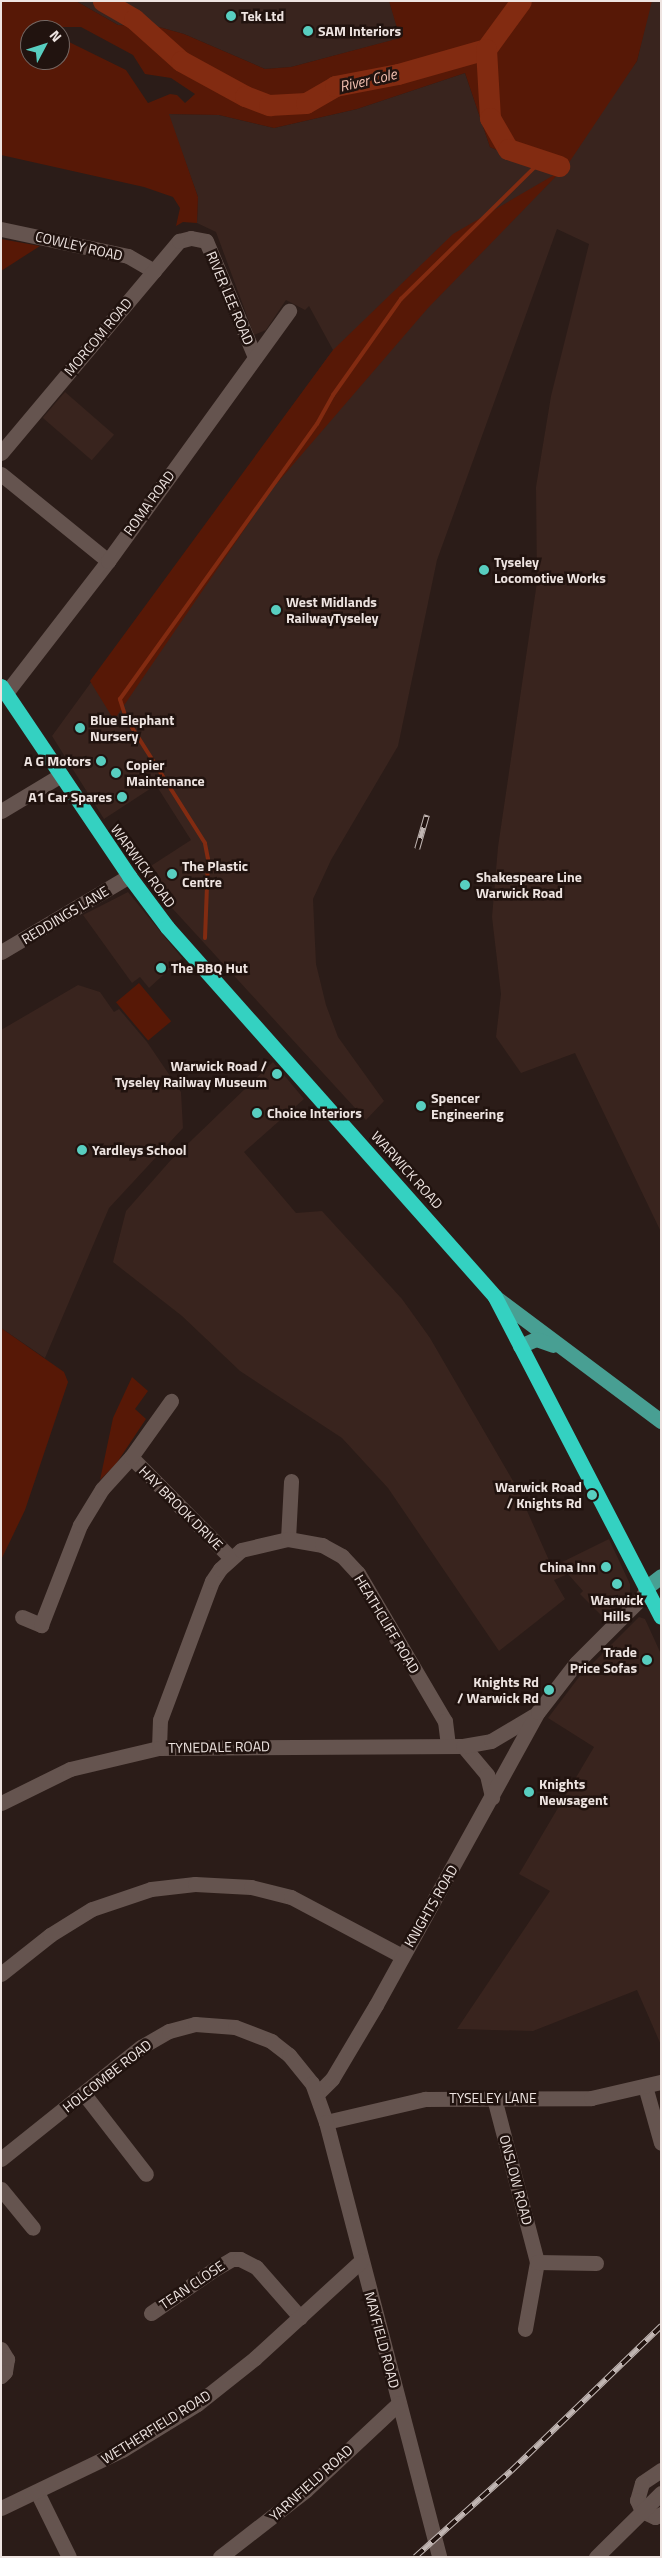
<!DOCTYPE html>
<html>
<head>
<meta charset="utf-8">
<style>
	body { margin:0 }
	#map { position:relative; width:662px; height:2558px; overflow:hidden; background:#2b1c18; font-family:"Titillium Web",sans-serif }
	div>[style] { position:absolute }
	.built>* { inset:0; background:#39241e; transform-origin:0 0 }
	.green>* { inset:0; background:#571806; transform-origin:0 0 }
	.stream>* { height:4px; margin:-2px; padding:0 2px; transform-origin:2px; border-radius:2px; background:#822b11 }
	.river>* { height:21px; margin:-10.5px; padding:0 10.5px; transform-origin:10.5px; border-radius:10.5px; background:#822b11 }
	.minor>* { height:15px; margin:-7.5px; padding:0 7.5px; transform-origin:7.5px; border-radius:7.5px; background:#65544f }
	.major>* { height:15px; margin:-7.5px; padding:0 7.5px; transform-origin:7.5px; border-radius:7.5px; background:#489f93 }
	.highway>* { height:15px; margin:-7.5px; padding:0 7.5px; transform-origin:7.5px; border-radius:7.5px; background:#34d1c1 }
	.rail>* { height:5.5px; margin-top:-2.75px; transform-origin:0; background:repeating-linear-gradient(90deg,#21130f 0 11px,#c1b6b3 0 22px); box-sizing:border-box; border-block:1px solid #c1b6b3 }
	.dots>* { width:14px; height:14px; translate:-50% -50%; box-sizing:border-box; border:2px solid #21130f; border-radius:50% }
	span { translate:-50% -50%; white-space:nowrap; text-align:center; line-height:1.15; -webkit-text-stroke:5px #21130f; paint-order:stroke }
	.poi-label { font-size:14px; color:#eee4e1; font-weight:700 }
	.left { translate:0 -50%; text-align:left }
	.right { translate:-100% -50%; text-align:right }
	.street-label { font-size:14px; color:#eee4e1 }
	.water-label { font-size:15px; color:#f1bfb0; font-style:italic }
	.frame { position:absolute; inset:0; border:2px solid #eee4e1; pointer-events:none }
	.north { position:absolute; left:20px; top:20px; width:50px; height:50px; box-sizing:border-box; background:#21130f; border:1px solid #736763; border-radius:50%; rotate:50deg; font-size:14px; font-weight:700; line-height:20px; text-align:center; color:#eee4e1 }
	.north::after { content:''; display:block; margin:auto; width:18px; height:22px; background:#58cec0; clip-path:polygon(50% 0,100% 100%,50% 72%,0 100%) }
</style>
</head>
<body>
<div id="map">
	<div class="built">
		<i style="clip-path:polygon(76px 1px,389px 1px,401px 38px,291px 67px,265px 69px,184px 34px,159px 27px,118px 25px)"></i>
		<i style="clip-path:polygon(651px 1px,661px 1px,661px 1232px,575px 1053px,521px 1073px,496px 1037px,501px 994px,492px 917px,498px 847px,537px 582px,536px 487px,551px 396px,589px 244px,557px 229px,437px 560px,398px 746px,331px 860px,313px 899px,316px 964px,326px 1005px,338px 1037px,384px 1101px,366px 1120px,140px 873px,191px 840px,156px 785px,104px 819px,52px 736px,333px 350px,309px 306px,305px 310px,286px 300px,266px 330px,254px 335px,216px 232px,197px 223px,198px 197px,168px 114px,219px 115px,274px 128px,357px 109px,465px 73px,490px 147px,554px 175px,637px 61px)"></i>
		<i style="left:65px;top:392px;width:65px;height:34px;rotate:41deg"></i>
		<i style="clip-path:polygon(128px 892px,182px 958px,149px 988px,140px 977px,132px 983px,83px 915px)"></i>
		<i style="clip-path:polygon(78px 985px,100px 992px,114px 1012px,119px 1009px,147px 1042px,181px 1092px,183px 1128px,109px 1208px,45px 1358px,1px 1328px,1px 1030px)"></i>
		<i style="clip-path:polygon(273px 1062px,304px 1099px,244px 1152px,296px 1213px,322px 1211px,402px 1299px,430px 1338px,516px 1486px,552px 1567px,609px 1539px,630px 1584px,630px 1594px,605px 1619px,580px 1594px,583px 1591px,568px 1574px,554px 1580px,565px 1599px,499px 1651px,388px 1488px,342px 1438px,240px 1371px,182px 1316px,113px 1262px,126px 1211px,170px 1161px)"></i>
		<i style="clip-path:polygon(639px 1617px,645px 1619px,661px 1654px,661px 2045px,637px 1990px,533px 2031px,457px 2029px,550px 1891px,519px 1874px,594px 1747px,548px 1718px,579px 1677px)"></i>
	</div>
	<div class="green">
		<i style="clip-path:polygon(evenodd,1px 1px,76px 1px,118px 25px,159px 27px,184px 34px,265px 69px,291px 67px,400px 38px,389px 1px,652px 1px,637px 61px,568px 164px,428px 308px,272px 489px,114px 720px,90px 681px,333px 350px,453px 234px,554px 175px,490px 147px,465px 73px,357px 109px,274px 128px,219px 115px,169px 114px,198px 197px,197px 223px,183px 222px,176px 226px,180px 208px,173px 197px,144px 187px,1px 155px,1px 1px,51px 27px,81px 27px,133px 55px,145px 74px,171px 78px,195px 94px,185px 103px,177px 95px,170px 94px,148px 103px,126px 70px,67px 41px,60px 48px,60px 60px,30px 60px,30px 30px,51px 30px,51px 27px)"></i>
		<i style="clip-path:polygon(1px 239px,40px 246px,1px 271px)"></i>
		<i style="left:139px;top:983px;width:50px;height:30px;rotate:50deg"></i>
		<i style="clip-path:polygon(1px 1328px,64px 1372px,68px 1382px,25px 1510px,1px 1560px)"></i>
		<i style="clip-path:polygon(132px 1377px,148px 1391px,135px 1409px,146px 1419px,116px 1464px,100px 1480px,113px 1418px)"></i>
	</div>
	<div class="stream">
		<i style="left:205px;top:938px;width:79px;rotate:-87.8deg"></i>
		<i style="left:208px;top:859px;width:16px;rotate:-101deg"></i>
		<i style="left:205px;top:843px;width:148px;rotate:-122.3deg"></i>
		<i style="left:126px;top:718px;width:20px;rotate:-108deg"></i>
		<i style="left:120px;top:699px;width:338px;rotate:-54.4deg"></i>
		<i style="left:317px;top:424px;width:33px;rotate:-61deg"></i>
		<i style="left:333px;top:395px;width:118px;rotate:-54.7deg"></i>
		<i style="left:401px;top:299px;width:195px;rotate:-44.6deg"></i>
	</div>
	<div class="river">
		<i style="left:103px;top:1px;width:36px;rotate:30deg"></i>
		<i style="left:134px;top:19px;width:63px;rotate:41.8deg"></i>
		<i style="left:181px;top:61px;width:73px;rotate:28.7deg"></i>
		<i style="left:245px;top:96px;width:26px;rotate:21deg"></i>
		<i style="left:269px;top:105px;width:37px;rotate:-3deg"></i>
		<i style="left:306px;top:103px;width:34px;rotate:-30deg"></i>
		<i style="left:335px;top:86px;width:64px;rotate:-10.8deg"></i>
		<i style="left:398px;top:74px;width:91px;rotate:-15.9deg"></i>
		<i style="left:486px;top:49px;width:59px;rotate:-53.9deg"></i>
		<i style="left:486px;top:49px;width:69px;rotate:86.7deg"></i>
		<i style="left:490px;top:118px;width:36px;rotate:60deg"></i>
		<i style="left:508px;top:149px;width:54px;rotate:18.4deg"></i>
	</div>
	<div class="minor">
		<i style="left:1px;top:229px;width:130px;rotate:12deg"></i>
		<i style="left:128px;top:256px;width:30px;rotate:30deg"></i>
		<i style="left:1px;top:453px;width:277px;rotate:-50deg"></i>
		<i style="left:179px;top:241px;width:12px;rotate:-14deg"></i>
		<i style="left:191px;top:238px;width:15px;rotate:11deg"></i>
		<i style="left:206px;top:241px;width:126px;rotate:67.1deg"></i>
		<i style="left:1px;top:474px;width:138px;rotate:39.1deg"></i>
		<i style="left:6px;top:693px;width:167px;rotate:-52.3deg"></i>
		<i style="left:108px;top:561px;width:309px;rotate:-54.1deg"></i>
		<i style="left:1px;top:811px;width:70px;rotate:-31deg"></i>
		<i style="left:1px;top:952px;width:149px;rotate:-30.7deg"></i>
		<i style="left:131px;top:1457px;width:142px;rotate:45.3deg"></i>
		<i style="left:288px;top:1539px;width:58px;rotate:-87deg"></i>
		<i style="left:22px;top:1617px;width:21px;rotate:23deg"></i>
		<i style="left:41px;top:1625px;width:107px;rotate:-68.7deg"></i>
		<i style="left:80px;top:1525px;width:42px;rotate:-58.6deg"></i>
		<i style="left:102px;top:1489px;width:43px;rotate:-47.8deg"></i>
		<i style="left:131px;top:1457px;width:69px;rotate:-54.5deg"></i>
		<i style="left:463px;top:1746px;width:38px;rotate:50deg"></i>
		<i style="left:487px;top:1775px;width:23px;rotate:77deg"></i>
		<i style="left:159px;top:1748px;width:28px;rotate:-88deg"></i>
		<i style="left:160px;top:1720px;width:148px;rotate:-69.5deg"></i>
		<i style="left:212px;top:1581px;width:14px;rotate:-56deg"></i>
		<i style="left:220px;top:1569px;width:28px;rotate:-42deg"></i>
		<i style="left:241px;top:1550px;width:48px;rotate:-13.2deg"></i>
		<i style="left:288px;top:1539px;width:35px;rotate:10deg"></i>
		<i style="left:322px;top:1545px;width:23px;rotate:29deg"></i>
		<i style="left:342px;top:1556px;width:23px;rotate:47deg"></i>
		<i style="left:358px;top:1573px;width:172px;rotate:59.6deg"></i>
		<i style="left:445px;top:1721px;width:25px;rotate:83deg"></i>
		<i style="left:1px;top:1803px;width:77px;rotate:-26.2deg"></i>
		<i style="left:70px;top:1769px;width:91px;rotate:-13.3deg"></i>
		<i style="left:159px;top:1748px;width:304px;rotate:-0.4deg"></i>
		<i style="left:463px;top:1746px;width:28px;rotate:-10deg"></i>
		<i style="left:491px;top:1741px;width:49px;rotate:-30.8deg"></i>
		<i style="left:1px;top:1974px;width:63px;rotate:-38.5deg"></i>
		<i style="left:50px;top:1935px;width:49px;rotate:-31.8deg"></i>
		<i style="left:92px;top:1909px;width:62px;rotate:-18.7deg"></i>
		<i style="left:151px;top:1889px;width:44px;rotate:-6.5deg"></i>
		<i style="left:195px;top:1884px;width:56px;rotate:3.1deg"></i>
		<i style="left:251px;top:1887px;width:41px;rotate:14deg"></i>
		<i style="left:291px;top:1897px;width:126px;rotate:28deg"></i>
		<i style="left:645px;top:2086px;width:59px;rotate:74.3deg"></i>
		<i style="left:84px;top:2094px;width:101px;rotate:52.2deg"></i>
		<i style="left:317px;top:2094px;width:21px;rotate:-45deg"></i>
		<i style="left:332px;top:2079px;width:86px;rotate:-59.3deg"></i>
		<i style="left:376px;top:2005px;width:335px;rotate:-61.1deg"></i>
		<i style="left:538px;top:1712px;width:62px;rotate:-52.2deg"></i>
		<i style="left:576px;top:1663px;width:95px;rotate:-45deg"></i>
		<i style="left:643px;top:1596px;width:10px;rotate:-66deg"></i>
		<i style="left:494px;top:2098px;width:170px;rotate:75.3deg"></i>
		<i style="left:537px;top:2262px;width:68px;rotate:100.2deg"></i>
		<i style="left:326px;top:2122px;width:102px;rotate:-13.1deg"></i>
		<i style="left:425px;top:2099px;width:166px;rotate:-0.3deg"></i>
		<i style="left:591px;top:2098px;width:72px;rotate:-12.9deg"></i>
		<i style="left:1px;top:2159px;width:179px;rotate:-38.7deg"></i>
		<i style="left:141px;top:2047px;width:32px;rotate:-30deg"></i>
		<i style="left:169px;top:2031px;width:27px;rotate:-15deg"></i>
		<i style="left:195px;top:2024px;width:40px;rotate:4.3deg"></i>
		<i style="left:235px;top:2027px;width:39px;rotate:21deg"></i>
		<i style="left:271px;top:2041px;width:23px;rotate:38deg"></i>
		<i style="left:289px;top:2055px;width:36px;rotate:51deg"></i>
		<i style="left:312px;top:2083px;width:41px;rotate:70.3deg"></i>
		<i style="left:326px;top:2122px;width:449px;rotate:75.4deg"></i>
		<i style="left:1px;top:2189px;width:50px;rotate:50.6deg"></i>
		<i style="left:537px;top:2262px;width:59px;rotate:1deg"></i>
		<i style="left:151px;top:2313px;width:75px;rotate:-34.7deg"></i>
		<i style="left:213px;top:2270px;width:22px;rotate:-30deg"></i>
		<i style="left:232px;top:2259px;width:8px"></i>
		<i style="left:240px;top:2259px;width:18px;rotate:27deg"></i>
		<i style="left:256px;top:2267px;width:67px;rotate:48.7deg"></i>
		<i style="left:1px;top:2349px;width:12px;rotate:59deg"></i>
		<i style="left:7px;top:2359px;width:13px;rotate:99deg"></i>
		<i style="left:5px;top:2372px;width:6px;rotate:135deg"></i>
		<i style="left:661px;top:2470px;width:23px;rotate:146deg"></i>
		<i style="left:642px;top:2483px;width:18px;rotate:106deg"></i>
		<i style="left:637px;top:2500px;width:12px;rotate:66deg"></i>
		<i style="left:642px;top:2511px;width:14px;rotate:25deg"></i>
		<i style="left:655px;top:2517px;width:7px;rotate:-27deg"></i>
		<i style="left:37px;top:2492px;width:72px;rotate:63.8deg"></i>
		<i style="left:1px;top:2508px;width:134px;rotate:-25.6deg"></i>
		<i style="left:122px;top:2450px;width:88px;rotate:-31.5deg"></i>
		<i style="left:197px;top:2404px;width:74px;rotate:-38.4deg"></i>
		<i style="left:255px;top:2358px;width:144px;rotate:-42.5deg"></i>
		<i style="left:220px;top:2557px;width:109px;rotate:-37.9deg"></i>
		<i style="left:306px;top:2490px;width:127px;rotate:-43.1deg"></i>
		<i style="left:596px;top:2557px;width:91px;rotate:-44.6deg"></i>
	</div>
	<div class="major">
		<i style="left:495px;top:1297px;width:207px;rotate:36.8deg"></i>
		<i style="left:520px;top:1346px;width:17px;rotate:-24deg"></i>
		<i style="left:536px;top:1339px;width:18px;rotate:19deg"></i>
		<i style="left:647px;top:1587px;width:18px;rotate:-38deg"></i>
	</div>
	<div class="highway">
		<i style="left:1px;top:686px;width:229px;rotate:56deg"></i>
		<i style="left:129px;top:876px;width:64px;rotate:53.3deg"></i>
		<i style="left:167px;top:927px;width:494px;rotate:48.4deg"></i>
		<i style="left:495px;top:1297px;width:360px;rotate:62.6deg"></i>
	</div>
	<div class="rail">
		<i style="left:417px;top:849px;width:35px;rotate:-74deg"></i>
		<i style="left:415px;top:2557px;width:129px;rotate:-41.9deg"></i>
		<i style="left:511px;top:2471px;width:209px;rotate:-44deg"></i>
	</div>
	<div class="dots">
		<i style="left:231px;top:16px;background:#58cec0"></i>
		<i style="left:308px;top:31px;background:#58cec0"></i>
		<i style="left:484px;top:570px;background:#58cec0"></i>
		<i style="left:276px;top:610px;background:#58cec0"></i>
		<i style="left:80px;top:728px;background:#58cec0"></i>
		<i style="left:101px;top:761px;background:#58cec0"></i>
		<i style="left:116px;top:773px;background:#58cec0"></i>
		<i style="left:122px;top:797px;background:#58cec0"></i>
		<i style="left:172px;top:874px;background:#58cec0"></i>
		<i style="left:465px;top:885px;background:#58cec0"></i>
		<i style="left:161px;top:968px;background:#58cec0"></i>
		<i style="left:277px;top:1074px;background:#58cec0"></i>
		<i style="left:421px;top:1106px;background:#58cec0"></i>
		<i style="left:257px;top:1113px;background:#58cec0"></i>
		<i style="left:82px;top:1150px;background:#58cec0"></i>
		<i style="left:592px;top:1495px;background:#58cec0"></i>
		<i style="left:606px;top:1567px;background:#58cec0"></i>
		<i style="left:617px;top:1584px;background:#58cec0"></i>
		<i style="left:647px;top:1660px;background:#58cec0"></i>
		<i style="left:549px;top:1690px;background:#58cec0"></i>
		<i style="left:529px;top:1792px;background:#58cec0"></i>
	</div>
	<div class="poi-label">
		<span class="left" style="left:241px;top:16px">Tek Ltd</span>
		<span class="left" style="left:318px;top:31px">SAM Interiors</span>
		<span class="left" style="left:494px;top:570px">Tyseley<br>Locomotive Works</span>
		<span class="left" style="left:286px;top:610px">West Midlands<br>RailwayTyseley</span>
		<span class="left" style="left:90px;top:728px">Blue Elephant<br>Nursery</span>
		<span class="right" style="left:91px;top:761px">A G Motors</span>
		<span class="left" style="left:126px;top:773px">Copier<br>Maintenance</span>
		<span class="right" style="left:112px;top:797px">A1 Car Spares</span>
		<span class="left" style="left:182px;top:874px">The Plastic<br>Centre</span>
		<span class="left" style="left:476px;top:885px">Shakespeare Line<br>Warwick Road</span>
		<span class="left" style="left:171px;top:968px">The BBQ Hut</span>
		<span class="right" style="left:267px;top:1074px">Warwick Road /<br>Tyseley Railway Museum</span>
		<span class="left" style="left:431px;top:1106px">Spencer<br>Engineering</span>
		<span class="left" style="left:267px;top:1113px">Choice Interiors</span>
		<span class="left" style="left:92px;top:1150px">Yardleys School</span>
		<span class="right" style="left:582px;top:1495px">Warwick Road<br>/ Knights Rd</span>
		<span class="right" style="left:596px;top:1567px">China Inn</span>
		<span style="left:617px;top:1608px">Warwick<br>Hills</span>
		<span class="right" style="left:637px;top:1660px">Trade<br>Price Sofas</span>
		<span class="right" style="left:539px;top:1690px">Knights Rd<br>/ Warwick Rd</span>
		<span class="left" style="left:539px;top:1792px">Knights<br>Newsagent</span>
	</div>
	<div class="street-label">
		<span style="left:79px;top:246px;rotate:13deg">COWLEY ROAD</span>
		<span style="left:230px;top:298px;rotate:67deg">RIVER LEE ROAD</span>
		<span style="left:98px;top:337px;rotate:-50deg">MORCOM ROAD</span>
		<span style="left:149px;top:503px;rotate:-54deg">ROMA ROAD</span>
		<span style="left:143px;top:866px;rotate:54deg">WARWICK ROAD</span>
		<span style="left:65px;top:915px;rotate:-31deg">REDDINGS LANE</span>
		<span style="left:407px;top:1170px;rotate:48deg">WARWICK ROAD</span>
		<span style="left:181px;top:1508px;rotate:45deg">HAY BROOK DRIVE</span>
		<span style="left:387px;top:1624px;rotate:59deg">HEATHCLIFF ROAD</span>
		<span style="left:219px;top:1747px;rotate:-1deg">TYNEDALE ROAD</span>
		<span style="left:431px;top:1906px;rotate:-60deg">KNIGHTS ROAD</span>
		<span style="left:107px;top:2076px;rotate:-38deg">HOLCOMBE ROAD</span>
		<span style="left:493px;top:2098px">TYSELEY LANE</span>
		<span style="left:516px;top:2180px;rotate:75deg">ONSLOW ROAD</span>
		<span style="left:192px;top:2285px;rotate:-34deg">TEAN CLOSE</span>
		<span style="left:382px;top:2340px;rotate:75deg">MAYFIELD ROAD</span>
		<span style="left:156px;top:2427px;rotate:-32deg">WETHERFIELD ROAD</span>
		<span style="left:311px;top:2483px;rotate:-42deg">YARNFIELD ROAD</span>
	</div>
	<div class="water-label">
		<span style="left:368px;top:80px;rotate:-13deg">River Cole</span>
	</div>
	<div class="frame"></div>
	<div class="north">N</div>
</div>
</body>
</html>
